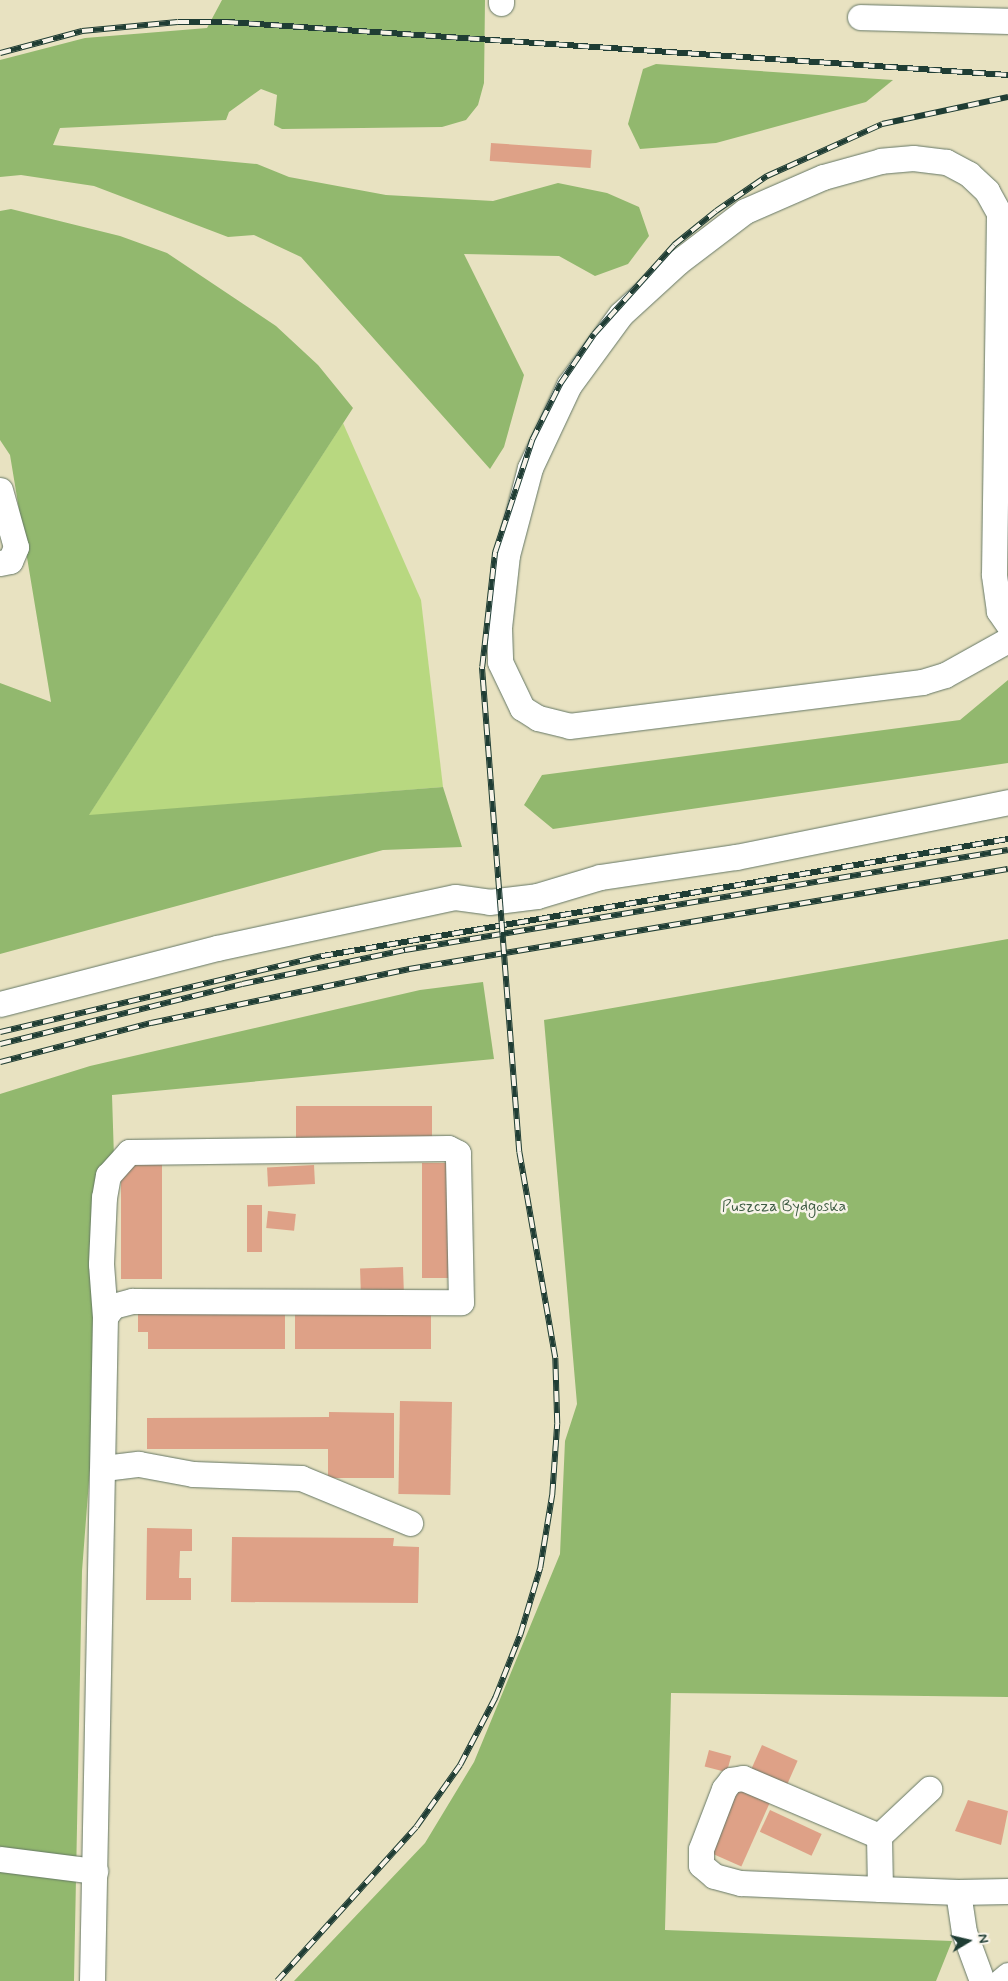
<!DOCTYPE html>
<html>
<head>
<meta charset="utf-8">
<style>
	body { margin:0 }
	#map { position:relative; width:1008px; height:1981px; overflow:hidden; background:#e8e2c1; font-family:Mynerve,sans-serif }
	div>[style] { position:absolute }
	.green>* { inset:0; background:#b8d880 }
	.forest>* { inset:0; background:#92b86e }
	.building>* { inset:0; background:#dea187; transform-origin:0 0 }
	.roads { filter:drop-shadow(0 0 1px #657765) drop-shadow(0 0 1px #657765) }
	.minor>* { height:25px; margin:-12.5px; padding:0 12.5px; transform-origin:12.5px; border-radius:12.5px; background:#fff }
	.rail>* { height:5.5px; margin-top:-2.75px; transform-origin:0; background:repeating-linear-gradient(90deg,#f7f3e8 0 11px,#1f3d34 0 22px); box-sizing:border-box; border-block:1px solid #1f3d34 }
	span { translate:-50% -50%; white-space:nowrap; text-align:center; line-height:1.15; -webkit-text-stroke:5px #f7f3e8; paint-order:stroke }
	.park-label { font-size:16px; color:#3e5c43 }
	.north { position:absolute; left:943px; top:1916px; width:50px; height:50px; -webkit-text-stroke:4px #f7f3e8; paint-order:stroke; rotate:81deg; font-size:14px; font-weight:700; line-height:20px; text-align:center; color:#1f3d34 }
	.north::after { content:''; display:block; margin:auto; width:18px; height:22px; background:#1f3d34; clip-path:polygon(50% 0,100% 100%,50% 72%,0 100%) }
</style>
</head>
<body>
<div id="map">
	<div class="green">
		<i style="clip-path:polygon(343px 423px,421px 600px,443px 787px,88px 816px)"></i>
	</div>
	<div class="forest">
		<i style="clip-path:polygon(222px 0,485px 0,484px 83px,478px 105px,466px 120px,442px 127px,282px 129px,274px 125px,277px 95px,261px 89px,229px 112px,226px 120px,60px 128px,53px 145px,257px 164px,289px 177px,386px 195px,493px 201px,558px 183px,607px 193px,639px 207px,649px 236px,628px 264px,595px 276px,559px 256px,464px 254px,524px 375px,504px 447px,490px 469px,301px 257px,254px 235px,228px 237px,94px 186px,21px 175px,0 177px,0 60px,85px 38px,207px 28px)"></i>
		<i style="clip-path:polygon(656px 64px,893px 80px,866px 102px,716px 143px,640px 149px,628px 124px,643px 69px)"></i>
		<i style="clip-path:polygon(11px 209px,120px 236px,167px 253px,276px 326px,318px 365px,353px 408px,89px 815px,443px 787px,462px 847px,383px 850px,0 954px,0 683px,51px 702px,10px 455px,0 440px,0 211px)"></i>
		<i style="clip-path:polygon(1008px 680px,1008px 763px,553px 829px,524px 805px,542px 775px,960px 720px)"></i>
		<i style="clip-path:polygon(1008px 939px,1008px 1697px,671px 1693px,665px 1930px,952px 1941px,936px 1981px,294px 1981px,425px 1843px,474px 1762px,560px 1554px,565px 1441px,577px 1404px,544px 1020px)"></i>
		<i style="clip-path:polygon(483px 982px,494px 1059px,112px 1095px,114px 1158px,82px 1571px,74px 1981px,0 1981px,0 1094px,90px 1066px,420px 990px)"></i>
	</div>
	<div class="building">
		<i style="left:491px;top:143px;width:101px;height:18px;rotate:4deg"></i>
		<i style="left:432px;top:1106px;width:37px;height:136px;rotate:90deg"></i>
		<i style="left:121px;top:1161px;width:41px;height:118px"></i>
		<i style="left:422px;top:1163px;width:31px;height:115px"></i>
		<i style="left:314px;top:1165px;width:19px;height:47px;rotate:87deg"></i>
		<i style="left:247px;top:1205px;width:15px;height:47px"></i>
		<i style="left:268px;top:1211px;width:28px;height:17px;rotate:6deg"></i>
		<i style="left:403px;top:1267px;width:28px;height:43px;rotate:88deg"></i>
		<i style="clip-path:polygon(285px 1312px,285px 1349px,148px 1349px,148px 1332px,138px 1332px,138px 1313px)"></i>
		<i style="left:295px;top:1312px;width:136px;height:37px"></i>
		<i style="left:400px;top:1401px;width:52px;height:93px;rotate:1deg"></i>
		<i style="clip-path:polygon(329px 1412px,394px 1413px,394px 1478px,328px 1478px,328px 1449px,147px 1449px,147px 1418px,329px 1417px)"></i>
		<i style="clip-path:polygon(147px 1528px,192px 1529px,192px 1551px,180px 1551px,179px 1578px,191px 1578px,191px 1600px,146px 1600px)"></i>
		<i style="clip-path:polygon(232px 1537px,394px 1538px,393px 1546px,419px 1547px,418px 1603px,231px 1602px)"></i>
		<i style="left:762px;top:1745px;width:39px;height:30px;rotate:24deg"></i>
		<i style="left:709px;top:1750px;width:23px;height:17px;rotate:15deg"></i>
		<i style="left:740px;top:1786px;width:34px;height:73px;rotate:24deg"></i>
		<i style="clip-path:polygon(968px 1800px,1008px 1811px,1001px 1845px,955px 1831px)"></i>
		<i style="left:770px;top:1810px;width:57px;height:24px;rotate:25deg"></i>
	</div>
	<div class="roads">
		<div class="minor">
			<i style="left:501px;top:3px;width:3px;rotate:-90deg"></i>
			<i style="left:860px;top:17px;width:148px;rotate:1.5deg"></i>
			<i style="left:0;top:490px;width:59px;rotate:74.3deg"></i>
			<i style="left:16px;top:547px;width:15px;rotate:113deg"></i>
			<i style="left:10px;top:561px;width:10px;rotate:169deg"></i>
			<i style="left:1008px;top:624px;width:16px;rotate:-125deg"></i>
			<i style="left:999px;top:611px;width:37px;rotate:-98deg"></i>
			<i style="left:994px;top:574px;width:361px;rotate:-89.2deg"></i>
			<i style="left:999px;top:213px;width:25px;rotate:-119deg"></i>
			<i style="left:987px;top:191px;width:25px;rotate:-137deg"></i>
			<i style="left:969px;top:174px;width:26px;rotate:-152deg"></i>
			<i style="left:946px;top:162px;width:33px;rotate:-173deg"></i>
			<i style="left:913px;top:158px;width:32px;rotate:175deg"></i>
			<i style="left:881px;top:161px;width:60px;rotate:164.6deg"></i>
			<i style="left:823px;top:177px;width:85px;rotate:156.4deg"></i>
			<i style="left:745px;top:211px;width:84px;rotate:142.7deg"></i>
			<i style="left:678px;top:262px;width:77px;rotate:137.6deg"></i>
			<i style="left:621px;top:314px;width:88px;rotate:126.2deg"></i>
			<i style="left:569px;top:385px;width:92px;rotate:115.2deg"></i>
			<i style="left:530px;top:468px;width:90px;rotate:104.8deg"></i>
			<i style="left:507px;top:555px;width:73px;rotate:96.3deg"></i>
			<i style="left:499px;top:628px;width:34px;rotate:88deg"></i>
			<i style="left:500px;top:662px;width:51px;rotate:64.4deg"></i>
			<i style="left:522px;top:708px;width:19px;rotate:32deg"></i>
			<i style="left:538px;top:718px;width:32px;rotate:14deg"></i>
			<i style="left:569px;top:726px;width:356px;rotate:-7.1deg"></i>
			<i style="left:922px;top:682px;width:24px;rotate:-17deg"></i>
			<i style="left:945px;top:675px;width:72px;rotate:-29.1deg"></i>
			<i style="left:0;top:1004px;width:224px;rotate:-14.5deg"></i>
			<i style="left:217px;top:948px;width:243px;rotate:-12.1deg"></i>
			<i style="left:455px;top:897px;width:34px;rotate:8deg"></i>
			<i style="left:489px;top:902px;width:48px;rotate:-7.1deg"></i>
			<i style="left:537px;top:896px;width:66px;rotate:-16.8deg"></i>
			<i style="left:600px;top:877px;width:137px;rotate:-8.4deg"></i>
			<i style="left:736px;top:857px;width:278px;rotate:-11.4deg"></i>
			<i style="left:104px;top:1468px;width:35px;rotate:-7deg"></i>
			<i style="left:139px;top:1464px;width:55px;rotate:10.5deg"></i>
			<i style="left:193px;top:1474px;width:108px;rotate:2.1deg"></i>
			<i style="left:301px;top:1478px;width:118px;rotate:22.4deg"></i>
			<i style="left:879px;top:1836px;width:69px;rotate:-43.2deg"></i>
			<i style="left:0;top:1859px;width:96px;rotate:7.2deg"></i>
			<i style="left:880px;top:1889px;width:53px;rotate:-91.1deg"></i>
			<i style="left:879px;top:1836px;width:148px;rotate:-156.9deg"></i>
			<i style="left:743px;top:1778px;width:12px;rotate:171deg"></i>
			<i style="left:731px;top:1780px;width:11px;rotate:128deg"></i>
			<i style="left:724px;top:1789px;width:64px;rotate:111deg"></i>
			<i style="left:701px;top:1849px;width:16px;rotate:90deg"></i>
			<i style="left:701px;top:1865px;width:17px;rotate:40deg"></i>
			<i style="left:714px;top:1876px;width:28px;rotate:15deg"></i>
			<i style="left:741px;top:1883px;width:139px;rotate:2.5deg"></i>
			<i style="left:880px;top:1889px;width:78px;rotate:2.2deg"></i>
			<i style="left:958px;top:1892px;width:40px;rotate:81.5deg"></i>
			<i style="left:964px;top:1932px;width:52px;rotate:69.8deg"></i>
			<i style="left:958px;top:1892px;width:50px;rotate:-1.1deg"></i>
			<i style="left:92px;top:1981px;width:664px;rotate:-88.88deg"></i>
			<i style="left:105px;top:1317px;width:14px;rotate:-54deg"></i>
			<i style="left:113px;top:1306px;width:20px;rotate:-15deg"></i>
			<i style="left:132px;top:1301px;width:329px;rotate:0.2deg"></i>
			<i style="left:461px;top:1302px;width:149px;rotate:-91.2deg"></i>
			<i style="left:458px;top:1153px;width:11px;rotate:-153deg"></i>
			<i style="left:448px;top:1148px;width:319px;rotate:179.3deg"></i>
			<i style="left:129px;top:1152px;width:31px;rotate:132deg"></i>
			<i style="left:108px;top:1175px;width:22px;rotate:100deg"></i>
			<i style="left:104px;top:1197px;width:67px;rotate:92.6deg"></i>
			<i style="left:101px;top:1264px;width:53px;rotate:85.7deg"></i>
			<i style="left:1001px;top:1981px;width:9px;rotate:-41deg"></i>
		</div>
	</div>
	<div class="rail">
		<i style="left:0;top:53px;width:85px;rotate:-15deg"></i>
		<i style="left:82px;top:31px;width:96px;rotate:-5.4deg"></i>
		<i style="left:178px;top:22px;width:49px"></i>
		<i style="left:227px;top:22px;width:783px;rotate:3.88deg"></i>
		<i style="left:0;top:1032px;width:331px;rotate:-13.3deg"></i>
		<i style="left:322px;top:956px;width:696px;rotate:-9.68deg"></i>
		<i style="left:0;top:1044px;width:249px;rotate:-13.9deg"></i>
		<i style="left:242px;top:984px;width:167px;rotate:-11.8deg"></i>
		<i style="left:405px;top:950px;width:611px;rotate:-9.42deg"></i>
		<i style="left:0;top:1062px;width:156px;rotate:-14.5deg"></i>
		<i style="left:151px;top:1023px;width:264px;rotate:-11.8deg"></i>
		<i style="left:409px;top:969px;width:607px;rotate:-9.48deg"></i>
		<i style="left:277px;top:1981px;width:207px;rotate:-47.9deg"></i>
		<i style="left:416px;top:1827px;width:76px;rotate:-54.6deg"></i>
		<i style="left:460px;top:1765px;width:76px;rotate:-62.4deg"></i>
		<i style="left:495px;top:1698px;width:68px;rotate:-68.4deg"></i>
		<i style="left:520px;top:1635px;width:70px;rotate:-73.4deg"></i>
		<i style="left:540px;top:1568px;width:74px;rotate:-80.7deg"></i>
		<i style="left:552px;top:1495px;width:71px;rotate:-86deg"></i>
		<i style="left:557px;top:1424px;width:66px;rotate:-91.7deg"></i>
		<i style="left:555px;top:1358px;width:209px;rotate:-99.9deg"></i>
		<i style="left:519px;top:1152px;width:486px;rotate:-94.4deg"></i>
		<i style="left:482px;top:667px;width:116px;rotate:-83.6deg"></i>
		<i style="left:495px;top:552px;width:118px;rotate:-71.7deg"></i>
		<i style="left:532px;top:440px;width:63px;rotate:-63.4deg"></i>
		<i style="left:560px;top:384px;width:60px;rotate:-55.8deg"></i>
		<i style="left:594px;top:334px;width:120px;rotate:-48deg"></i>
		<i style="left:674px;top:245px;width:54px;rotate:-39deg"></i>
		<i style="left:716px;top:211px;width:62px;rotate:-34.5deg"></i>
		<i style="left:767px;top:176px;width:126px;rotate:-24.3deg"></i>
		<i style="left:882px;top:124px;width:129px;rotate:-12.1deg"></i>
	</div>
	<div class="park-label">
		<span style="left:784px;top:1207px">Puszcza Bydgoska</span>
	</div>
	<div class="north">N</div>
</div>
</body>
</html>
